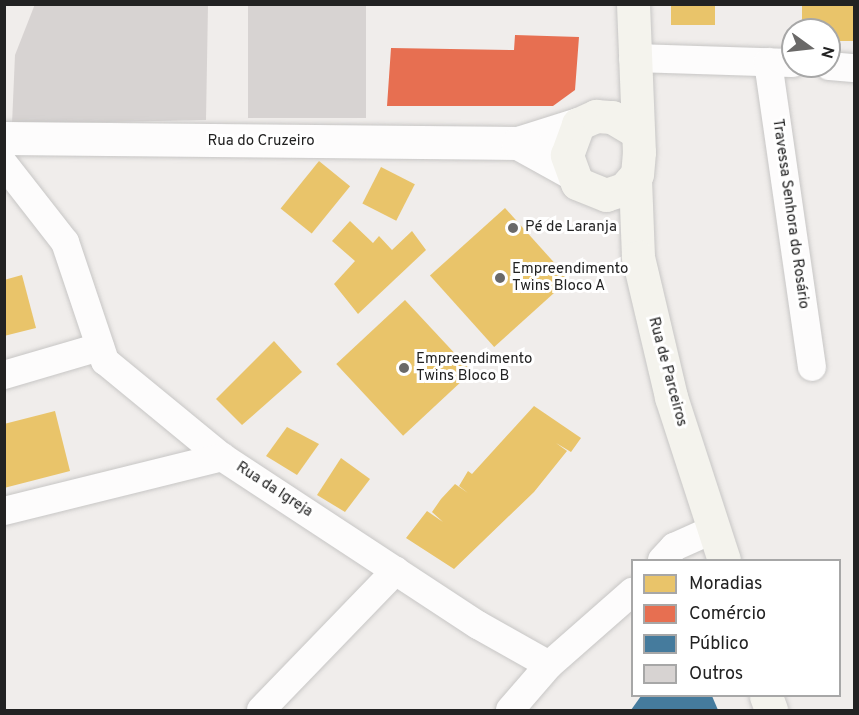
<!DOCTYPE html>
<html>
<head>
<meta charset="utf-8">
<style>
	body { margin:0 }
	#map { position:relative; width:859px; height:715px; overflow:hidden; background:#f0edeb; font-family:Overpass,sans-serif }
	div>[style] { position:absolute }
	.homes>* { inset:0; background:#e9c46a; transform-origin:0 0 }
	.shops>* { inset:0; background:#e76f51 }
	.public>* { inset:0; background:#457b9d }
	.building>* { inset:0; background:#d7d3d2; transform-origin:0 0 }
	.roads { filter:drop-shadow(0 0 2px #c7c6c5) drop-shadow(0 0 2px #c7c6c5) }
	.minor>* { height:28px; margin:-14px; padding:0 14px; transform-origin:14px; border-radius:14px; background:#fdfcfc }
	.tertiary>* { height:33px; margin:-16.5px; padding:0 16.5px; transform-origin:16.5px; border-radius:16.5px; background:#fdfcfc }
	.secondary>* { height:33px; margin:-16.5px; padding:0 16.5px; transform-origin:16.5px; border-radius:16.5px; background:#f4f3ed }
	.dots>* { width:16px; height:16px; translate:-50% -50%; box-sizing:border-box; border:3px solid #fff; border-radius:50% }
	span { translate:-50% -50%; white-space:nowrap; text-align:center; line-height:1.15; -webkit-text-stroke:6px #fff; paint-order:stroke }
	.street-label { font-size:15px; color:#222 }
	.poi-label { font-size:15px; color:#222 }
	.left { translate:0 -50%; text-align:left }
	.frame { position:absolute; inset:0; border:6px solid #222; pointer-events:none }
	.legend { position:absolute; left:631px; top:559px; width:210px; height:138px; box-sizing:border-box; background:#fff; border:2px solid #a7a7a7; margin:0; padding:8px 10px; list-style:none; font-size:18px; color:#222 }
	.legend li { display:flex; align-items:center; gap:12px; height:30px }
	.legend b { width:30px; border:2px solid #a7a7a7 }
	.north { position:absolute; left:781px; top:18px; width:60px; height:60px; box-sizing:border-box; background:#fff; border:2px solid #a7a7a7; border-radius:50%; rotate:105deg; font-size:16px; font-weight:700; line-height:24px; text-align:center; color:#222 }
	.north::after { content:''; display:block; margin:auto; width:21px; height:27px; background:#6a6968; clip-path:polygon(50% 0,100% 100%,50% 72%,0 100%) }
</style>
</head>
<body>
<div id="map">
	<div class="homes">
		<i style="left:671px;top:4px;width:44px;height:21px"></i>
		<i style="clip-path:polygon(802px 4px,854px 4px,854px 41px,829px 41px,829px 30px,802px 30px)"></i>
		<i style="left:319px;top:161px;width:40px;height:61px;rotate:39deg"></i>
		<i style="left:381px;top:167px;width:38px;height:41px;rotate:27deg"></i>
		<i style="left:505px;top:208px;width:96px;height:101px;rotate:48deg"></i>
		<i style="clip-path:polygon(350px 221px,373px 243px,379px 236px,392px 250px,412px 231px,426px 250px,358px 314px,334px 284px,355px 261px,332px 241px)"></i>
		<i style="clip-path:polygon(22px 275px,36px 328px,4px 336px,4px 280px)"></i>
		<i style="left:405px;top:300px;width:98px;height:94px;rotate:47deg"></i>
		<i style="clip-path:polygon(274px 341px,302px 372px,242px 425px,216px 399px)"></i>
		<i style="clip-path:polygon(534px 406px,581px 438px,571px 452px,556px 443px,567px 451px,534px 492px,454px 569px,406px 538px,427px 511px,443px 522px,432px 512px,441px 499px,455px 484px,468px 493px,459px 486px,468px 471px,472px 474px)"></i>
		<i style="clip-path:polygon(55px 411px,70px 471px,4px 488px,4px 424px)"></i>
		<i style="clip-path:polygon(287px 427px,319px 444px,297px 475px,266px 456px)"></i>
		<i style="clip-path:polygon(341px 458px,370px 479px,345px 512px,317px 495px)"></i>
	</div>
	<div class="shops">
		<i style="clip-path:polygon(515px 35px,579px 37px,575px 90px,553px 106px,387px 106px,391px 48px,514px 50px)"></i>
	</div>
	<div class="public">
		<i style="clip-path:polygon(641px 696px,712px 696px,718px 710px,631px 710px)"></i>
	</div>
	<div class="building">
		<i style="clip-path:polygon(35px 4px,208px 5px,206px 120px,12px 124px,15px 55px)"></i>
		<i style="left:248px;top:4px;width:118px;height:114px"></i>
	</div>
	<div class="roads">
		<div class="minor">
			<i style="left:633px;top:58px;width:160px;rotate:1.8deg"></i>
			<i style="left:768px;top:62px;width:308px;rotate:81.8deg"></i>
			<i style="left:829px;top:66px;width:25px;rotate:5deg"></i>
			<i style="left:4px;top:164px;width:99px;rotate:52deg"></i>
			<i style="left:65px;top:242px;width:126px;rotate:71.4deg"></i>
			<i style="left:105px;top:361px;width:151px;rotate:39.4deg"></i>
			<i style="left:222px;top:457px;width:306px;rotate:33.3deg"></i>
			<i style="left:478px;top:625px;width:81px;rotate:29.4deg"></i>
			<i style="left:549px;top:665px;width:111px;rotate:-41.3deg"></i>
			<i style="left:4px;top:375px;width:100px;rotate:-16.3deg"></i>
			<i style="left:4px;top:511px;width:225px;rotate:-13.9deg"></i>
			<i style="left:662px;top:560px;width:18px;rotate:-47deg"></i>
			<i style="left:674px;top:547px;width:44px;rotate:-24.2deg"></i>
			<i style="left:261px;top:710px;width:194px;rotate:-46deg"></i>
			<i style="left:510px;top:710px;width:60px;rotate:-49.1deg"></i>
		</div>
		<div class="tertiary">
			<i style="left:4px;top:138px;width:514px;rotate:0.56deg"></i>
			<i style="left:518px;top:143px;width:63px;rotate:-17.6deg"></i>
			<i style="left:518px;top:143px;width:60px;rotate:29.1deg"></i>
		</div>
		<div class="secondary">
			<i style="left:633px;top:4px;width:148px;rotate:87.7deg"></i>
			<i style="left:639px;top:152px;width:22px;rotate:95deg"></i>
			<i style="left:637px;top:174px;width:20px;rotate:131deg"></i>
			<i style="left:624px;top:189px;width:19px;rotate:162deg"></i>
			<i style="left:606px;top:195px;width:31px;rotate:-158deg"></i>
			<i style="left:577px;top:183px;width:30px;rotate:-110deg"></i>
			<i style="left:567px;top:155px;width:33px;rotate:-70deg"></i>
			<i style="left:578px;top:124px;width:20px;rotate:-24deg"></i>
			<i style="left:596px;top:116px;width:16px;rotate:4deg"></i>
			<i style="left:612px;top:117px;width:29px;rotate:31deg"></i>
			<i style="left:635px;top:179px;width:78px;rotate:87.8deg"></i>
			<i style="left:638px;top:257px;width:144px;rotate:76.7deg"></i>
			<i style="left:671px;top:397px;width:171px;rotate:72deg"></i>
			<i style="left:766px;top:696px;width:15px;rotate:70deg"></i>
		</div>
	</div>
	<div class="dots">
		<i style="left:513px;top:228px;background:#6a6968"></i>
		<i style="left:500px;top:278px;background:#6a6968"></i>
		<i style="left:404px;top:368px;background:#6a6968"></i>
	</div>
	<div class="street-label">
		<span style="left:261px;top:142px">Rua do Cruzeiro</span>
		<span style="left:790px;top:214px;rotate:82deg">Travessa Senhora do Rosário</span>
		<span style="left:667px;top:372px;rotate:75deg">Rua de Parceiros</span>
		<span style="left:274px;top:490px;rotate:33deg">Rua da Igreja</span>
	</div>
	<div class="poi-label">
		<span class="left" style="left:525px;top:228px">Pé de Laranja</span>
		<span class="left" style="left:512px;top:278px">Empreendimento<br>Twins Bloco A</span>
		<span class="left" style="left:416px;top:368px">Empreendimento<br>Twins Bloco B</span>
	</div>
	<div class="frame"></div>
	<ul class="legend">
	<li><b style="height:16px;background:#e9c46a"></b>Moradias</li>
	<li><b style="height:16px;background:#e76f51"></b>Comércio</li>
	<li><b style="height:16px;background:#457b9d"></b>Público</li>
	<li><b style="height:16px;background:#d7d3d2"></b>Outros</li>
	</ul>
	<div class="north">N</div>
</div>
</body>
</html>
